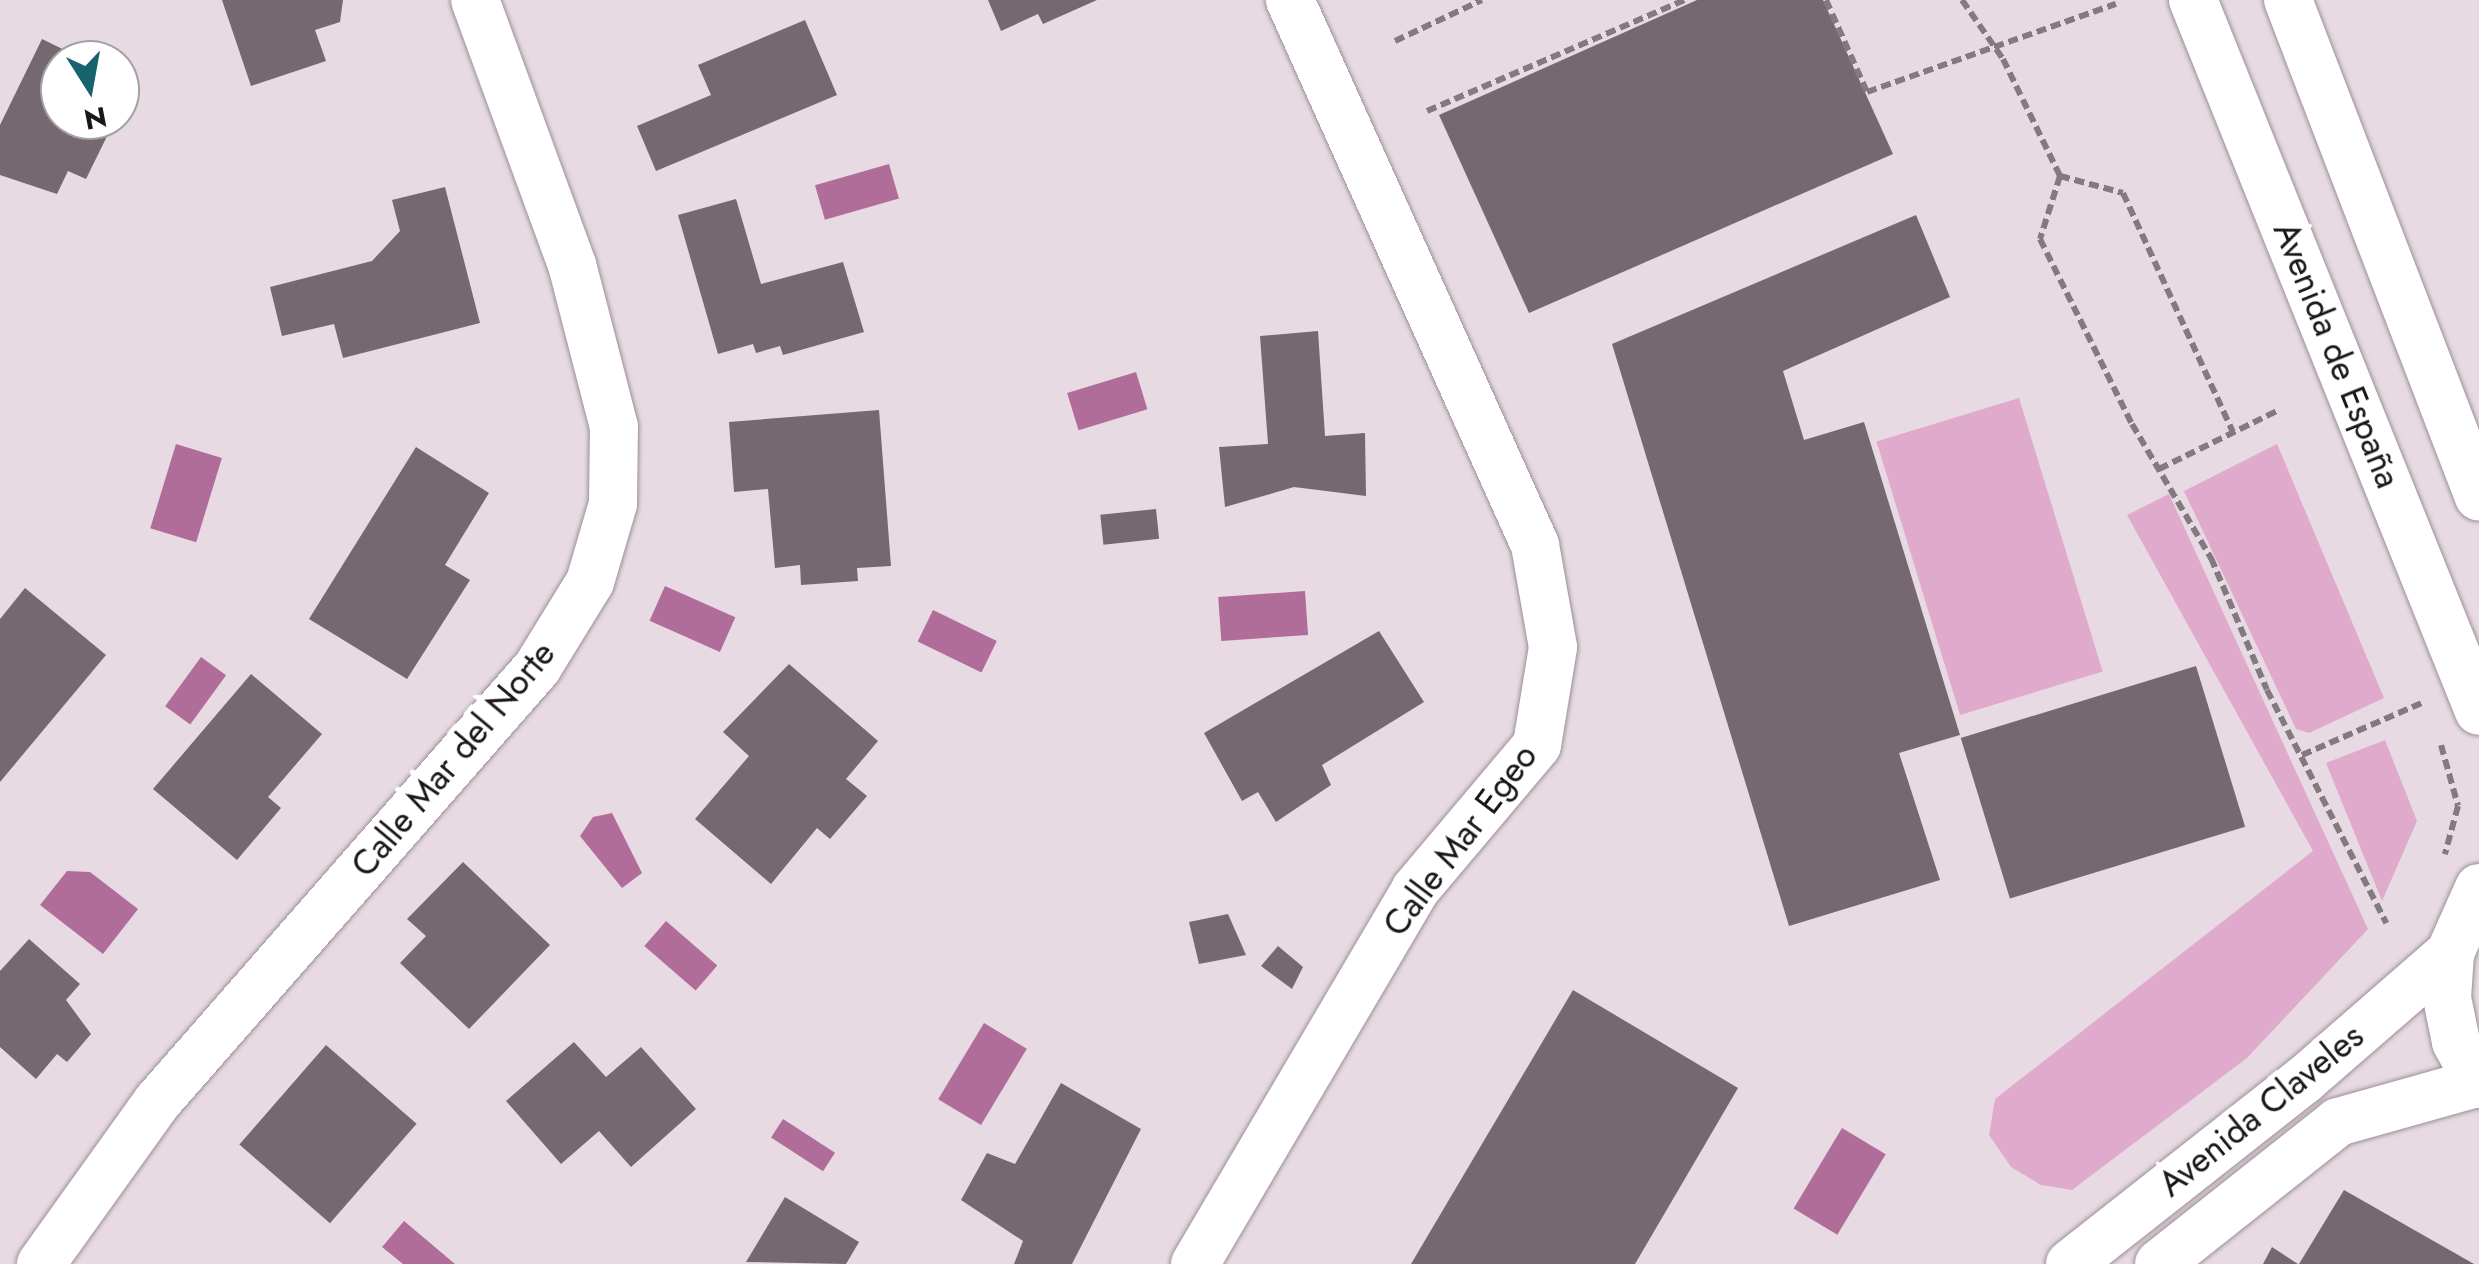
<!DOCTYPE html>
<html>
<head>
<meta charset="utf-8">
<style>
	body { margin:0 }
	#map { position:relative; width:2479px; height:1264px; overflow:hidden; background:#e8dae3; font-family:Jost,sans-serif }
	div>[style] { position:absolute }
	.green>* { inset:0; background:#e0aacd; transform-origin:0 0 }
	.water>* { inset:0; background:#b06d9a; transform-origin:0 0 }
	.building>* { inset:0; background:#756870; transform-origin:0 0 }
	.path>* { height:6px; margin-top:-3px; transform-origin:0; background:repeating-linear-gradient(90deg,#837a80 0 10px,transparent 0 15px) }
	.roads { filter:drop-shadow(0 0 2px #9c8f97) drop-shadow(0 0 2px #9c8f97) }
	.minor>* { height:48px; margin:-24px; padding:0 24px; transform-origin:24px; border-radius:24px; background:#fff }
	span { translate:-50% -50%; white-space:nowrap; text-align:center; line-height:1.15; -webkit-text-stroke:10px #fff; paint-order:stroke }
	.street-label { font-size:35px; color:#1a1619 }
	.north { position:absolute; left:40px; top:40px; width:100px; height:100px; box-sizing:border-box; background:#fff; border:2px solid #a3a2a3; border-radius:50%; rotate:169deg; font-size:28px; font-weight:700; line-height:40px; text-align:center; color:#1a1619 }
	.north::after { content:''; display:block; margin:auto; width:35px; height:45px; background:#18646e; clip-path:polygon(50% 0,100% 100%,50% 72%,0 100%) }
</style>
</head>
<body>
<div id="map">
	<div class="green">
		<i style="left:2019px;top:398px;width:286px;height:149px;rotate:73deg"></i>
		<i style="clip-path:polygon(2277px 444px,2384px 698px,2309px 733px,2296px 729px,2184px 491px)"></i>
		<i style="clip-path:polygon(2169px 494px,2368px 929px,2247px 1058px,2072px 1190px,2041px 1185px,2011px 1167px,1989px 1135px,1995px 1099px,2313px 851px,2127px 515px)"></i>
		<i style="clip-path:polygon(2385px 740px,2417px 821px,2382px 901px,2326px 763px)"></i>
	</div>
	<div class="water">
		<i style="left:889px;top:164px;width:36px;height:77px;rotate:74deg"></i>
		<i style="left:1136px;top:372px;width:39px;height:72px;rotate:73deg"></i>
		<i style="left:176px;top:444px;width:48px;height:88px;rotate:17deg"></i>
		<i style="left:665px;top:586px;width:77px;height:38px;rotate:24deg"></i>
		<i style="left:1305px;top:591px;width:44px;height:87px;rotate:86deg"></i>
		<i style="left:933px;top:610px;width:71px;height:35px;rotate:26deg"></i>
		<i style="left:201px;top:657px;width:31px;height:61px;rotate:36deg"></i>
		<i style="clip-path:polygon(612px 813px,642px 873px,622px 888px,580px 836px,593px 817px)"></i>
		<i style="clip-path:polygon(67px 871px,90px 872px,138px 909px,103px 954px,40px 905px)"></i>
		<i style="left:666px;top:921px;width:68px;height:33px;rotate:41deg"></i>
		<i style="left:984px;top:1023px;width:50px;height:89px;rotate:31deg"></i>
		<i style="left:783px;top:1119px;width:62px;height:22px;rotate:33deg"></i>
		<i style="left:1842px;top:1128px;width:51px;height:94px;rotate:31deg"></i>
		<i style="clip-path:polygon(404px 1221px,455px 1264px,403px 1264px,382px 1247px)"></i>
	</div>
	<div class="building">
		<i style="clip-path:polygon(222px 0,343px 0,340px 22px,315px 30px,326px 61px,251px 86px)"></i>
		<i style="clip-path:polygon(988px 0,1097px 0,1043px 24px,1038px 14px,1001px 31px)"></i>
		<i style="clip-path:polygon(1697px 0,1823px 0,1893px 154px,1529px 313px,1439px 115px)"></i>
		<i style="clip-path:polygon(805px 20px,837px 95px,656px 171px,637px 126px,711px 95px,698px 65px)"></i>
		<i style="clip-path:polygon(42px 39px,85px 60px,60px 60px,60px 120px,114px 122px,86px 179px,68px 171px,57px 194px,0 175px,0 125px)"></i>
		<i style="clip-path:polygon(445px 187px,480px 323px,343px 358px,334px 324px,282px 336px,270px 287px,372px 261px,400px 231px,392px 200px)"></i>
		<i style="clip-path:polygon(736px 199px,761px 284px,843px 262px,864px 332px,783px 355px,780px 346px,756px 353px,753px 344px,718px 354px,678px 215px)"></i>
		<i style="clip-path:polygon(1916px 215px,1950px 297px,1783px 371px,1804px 440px,1864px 422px,1960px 735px,1899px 753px,1940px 880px,1789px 926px,1612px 344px)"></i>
		<i style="clip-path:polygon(1318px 331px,1325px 436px,1365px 433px,1366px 496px,1294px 487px,1225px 507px,1219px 447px,1268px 444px,1260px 336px)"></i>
		<i style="clip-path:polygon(879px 410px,891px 566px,857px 568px,858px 581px,801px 585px,800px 565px,775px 568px,768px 489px,734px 492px,729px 422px)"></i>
		<i style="clip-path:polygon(416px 447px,489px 493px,445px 565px,470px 580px,407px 679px,309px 619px)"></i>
		<i style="left:1156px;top:509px;width:30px;height:56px;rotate:84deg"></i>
		<i style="clip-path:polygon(25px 588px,106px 655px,0 782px,0 619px)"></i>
		<i style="clip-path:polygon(1379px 631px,1424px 702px,1322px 765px,1331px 785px,1276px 822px,1258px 792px,1242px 801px,1204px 733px)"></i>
		<i style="clip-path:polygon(789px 664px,878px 741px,846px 779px,867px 796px,830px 839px,817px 828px,771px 884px,695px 819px,749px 756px,723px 732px)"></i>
		<i style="left:2196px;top:666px;width:168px;height:246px;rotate:73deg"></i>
		<i style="clip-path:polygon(251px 674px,322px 734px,268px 797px,281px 808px,237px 860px,153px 789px)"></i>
		<i style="clip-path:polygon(463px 862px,550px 945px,469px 1029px,400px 963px,426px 936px,407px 919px)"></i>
		<i style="clip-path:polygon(1228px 914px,1246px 955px,1199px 964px,1189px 922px)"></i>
		<i style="clip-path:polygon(29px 939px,80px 984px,66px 1000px,91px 1034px,67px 1062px,57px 1054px,36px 1079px,0 1047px,0 971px)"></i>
		<i style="clip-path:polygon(1278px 946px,1303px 967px,1292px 989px,1261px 966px)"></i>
		<i style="clip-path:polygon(1573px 990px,1738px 1088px,1635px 1264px,1411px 1264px)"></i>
		<i style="clip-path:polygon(574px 1042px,606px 1077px,641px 1047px,696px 1109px,631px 1167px,599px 1131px,561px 1164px,506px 1101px)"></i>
		<i style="left:326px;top:1045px;width:120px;height:132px;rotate:41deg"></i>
		<i style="clip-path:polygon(1061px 1083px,1141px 1129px,1072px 1264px,1014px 1264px,1023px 1241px,961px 1200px,987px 1153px,1015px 1164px)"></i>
		<i style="clip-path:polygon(2344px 1190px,2474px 1264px,2299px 1264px)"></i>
		<i style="clip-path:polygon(785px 1197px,859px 1242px,846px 1264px,746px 1262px)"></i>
		<i style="clip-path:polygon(2272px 1247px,2298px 1264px,2263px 1264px)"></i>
	</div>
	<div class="path">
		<i style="left:1826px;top:0;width:101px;rotate:66deg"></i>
		<i style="left:1867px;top:92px;width:264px;rotate:-19.5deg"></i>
		<i style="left:1962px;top:0;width:72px;rotate:55.2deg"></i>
		<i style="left:2003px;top:59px;width:130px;rotate:64deg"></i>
		<i style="left:2060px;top:176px;width:66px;rotate:107.6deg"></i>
		<i style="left:2040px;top:239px;width:207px;rotate:63.6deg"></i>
		<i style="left:2132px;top:424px;width:156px;rotate:59.5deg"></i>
		<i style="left:2211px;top:558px;width:143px;rotate:67deg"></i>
		<i style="left:2267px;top:690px;width:262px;rotate:62.9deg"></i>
		<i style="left:1395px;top:41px;width:96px;rotate:-25.2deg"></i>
		<i style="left:1427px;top:111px;width:281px;rotate:-23.3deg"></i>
		<i style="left:2060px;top:176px;width:65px;rotate:15.1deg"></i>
		<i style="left:2123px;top:193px;width:263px;rotate:65.3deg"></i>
		<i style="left:2159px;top:469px;width:131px;rotate:-26.2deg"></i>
		<i style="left:2441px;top:745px;width:63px;rotate:74.4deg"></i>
		<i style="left:2458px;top:806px;width:50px;rotate:105.2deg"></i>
		<i style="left:2302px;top:755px;width:133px;rotate:-23.5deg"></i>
	</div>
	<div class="roads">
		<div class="minor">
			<i style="left:2193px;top:0;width:766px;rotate:68.09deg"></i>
			<i style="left:2288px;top:0;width:532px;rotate:68.98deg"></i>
			<i style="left:2479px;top:888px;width:71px;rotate:114deg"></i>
			<i style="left:2450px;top:953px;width:45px;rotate:93.8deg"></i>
			<i style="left:2447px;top:998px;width:45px;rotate:78.4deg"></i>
			<i style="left:2456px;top:1042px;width:48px;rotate:61.3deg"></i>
			<i style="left:41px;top:1264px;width:199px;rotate:-54.4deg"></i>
			<i style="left:157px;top:1102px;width:577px;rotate:-48.8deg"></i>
			<i style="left:537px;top:668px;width:101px;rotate:-58.4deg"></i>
			<i style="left:590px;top:582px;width:81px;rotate:-73.6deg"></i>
			<i style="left:613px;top:504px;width:77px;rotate:-89.3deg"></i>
			<i style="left:614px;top:427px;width:167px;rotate:-104.5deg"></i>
			<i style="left:572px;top:265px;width:282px;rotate:-110.1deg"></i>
			<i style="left:1195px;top:1264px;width:434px;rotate:-59.5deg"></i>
			<i style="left:1415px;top:890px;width:189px;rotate:-49.9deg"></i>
			<i style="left:1537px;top:745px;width:99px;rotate:-80.7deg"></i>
			<i style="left:1553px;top:647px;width:104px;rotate:-100deg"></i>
			<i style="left:1535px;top:545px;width:598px;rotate:-114.21deg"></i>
			<i style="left:2070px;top:1264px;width:298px;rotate:-38.2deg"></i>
			<i style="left:2304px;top:1080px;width:194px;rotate:-41deg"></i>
			<i style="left:2159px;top:1264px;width:228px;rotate:-38.4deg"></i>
			<i style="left:2338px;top:1122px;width:144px;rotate:-15.7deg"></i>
		</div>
	</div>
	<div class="street-label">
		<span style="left:2337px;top:355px;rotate:68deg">Avenida de España</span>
		<span style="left:453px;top:759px;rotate:-50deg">Calle Mar del Norte</span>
		<span style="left:1460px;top:840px;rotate:-53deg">Calle Mar Egeo</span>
		<span style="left:2261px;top:1110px;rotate:-39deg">Avenida Claveles</span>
	</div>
	<div class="north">N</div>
</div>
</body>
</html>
